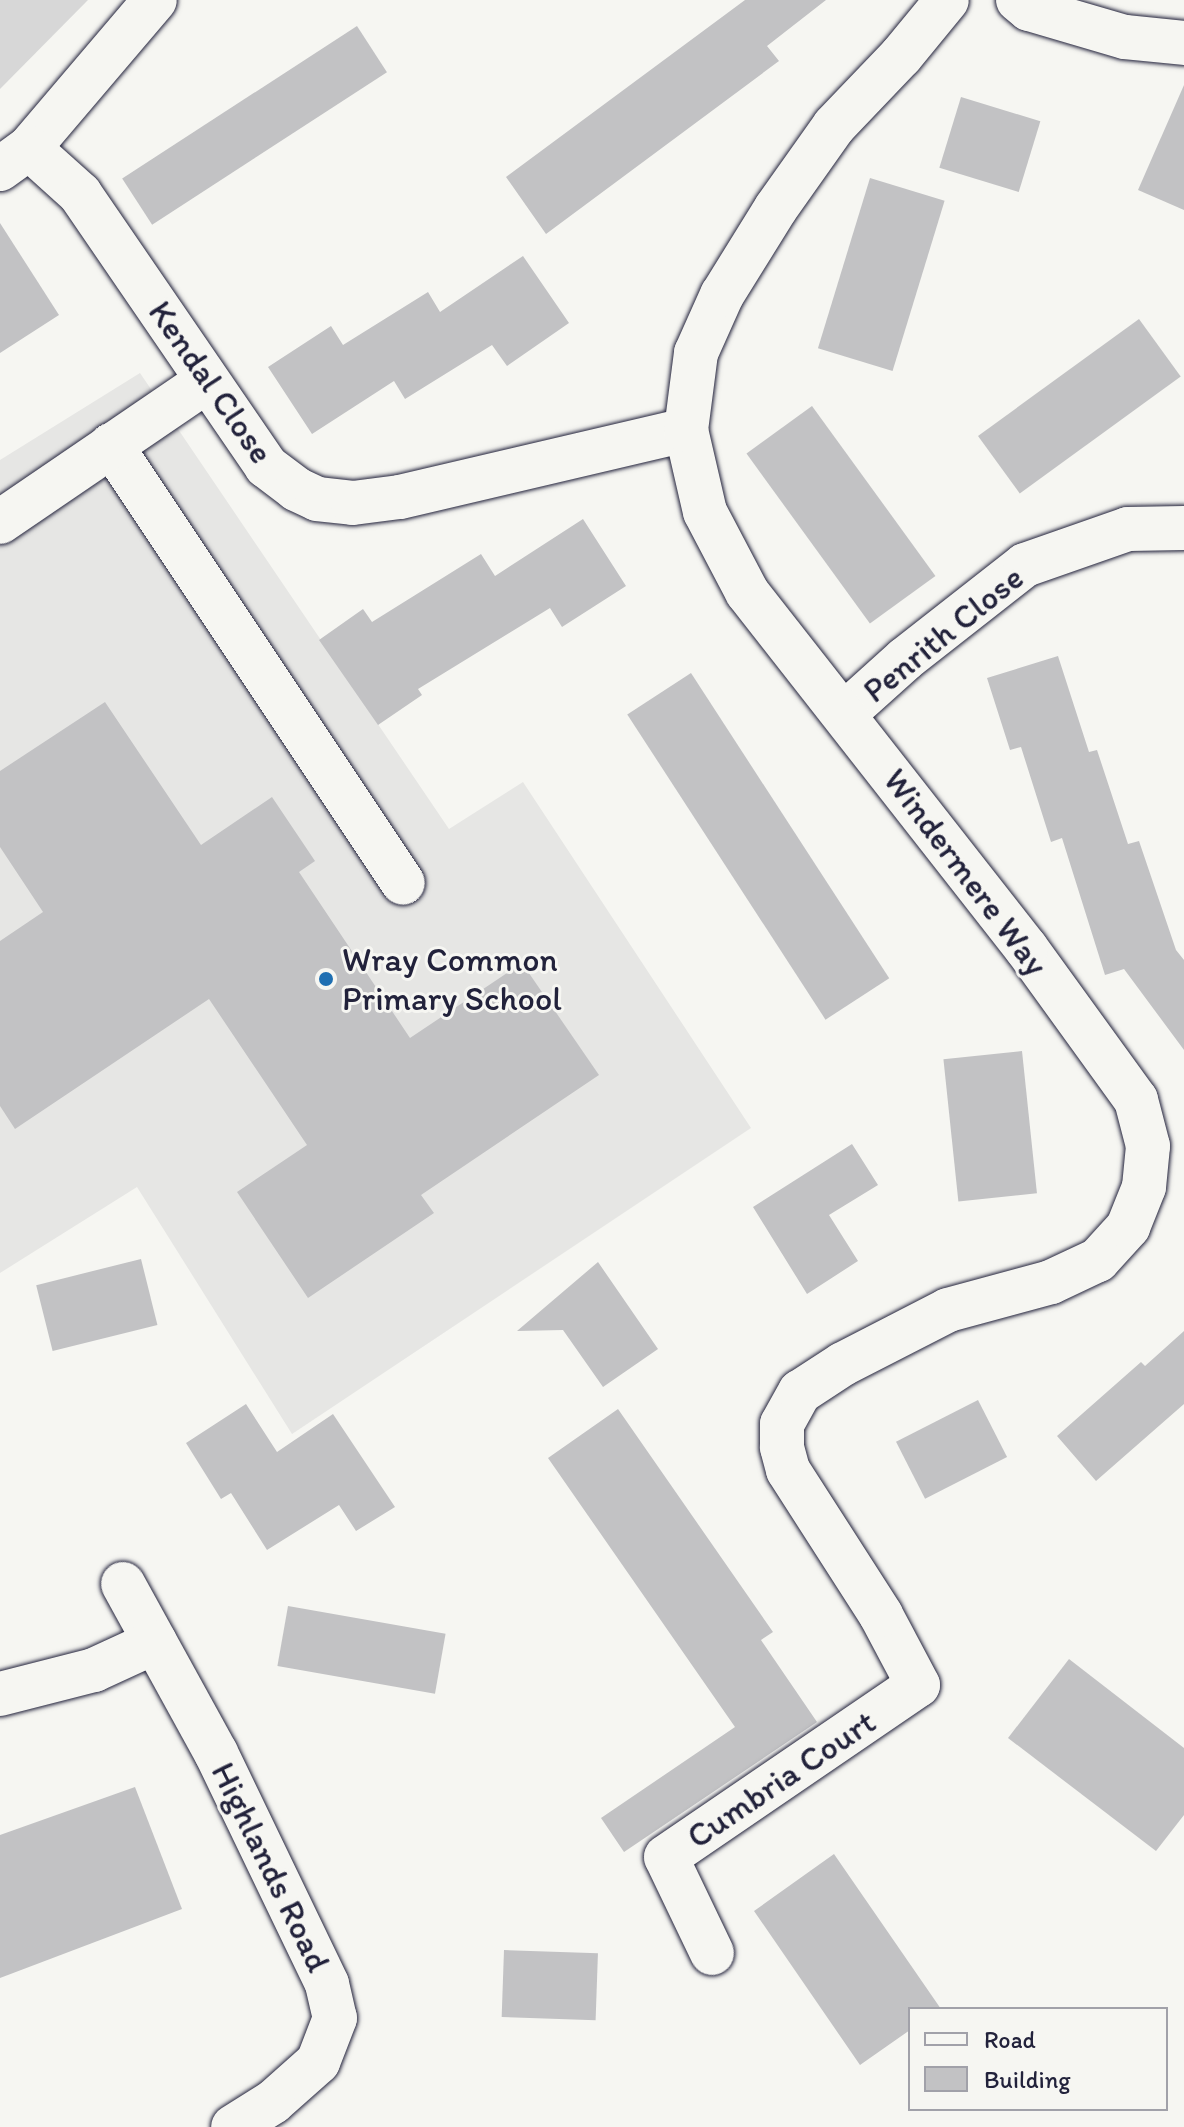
<!DOCTYPE html>
<html>
<head>
<meta charset="utf-8">
<style>
	body { margin:0 }
	#map { position:relative; width:1184px; height:2127px; overflow:hidden; background:#f6f6f2; font-family:Itim,sans-serif }
	div>[style] { position:absolute }
	.built>* { inset:0; background:#e6e6e4 }
	.green>* { inset:0; background:#d7d7d7 }
	.building>* { inset:0; background:#c2c2c4; transform-origin:0 0 }
	.roads { filter:drop-shadow(0 0 2px #22223b) drop-shadow(0 0 2px #22223b) }
	.minor>* { height:44px; margin:-22px; padding:0 22px; transform-origin:22px; border-radius:22px; background:#f6f6f2 }
	.dots>* { width:22px; height:22px; translate:-50% -50%; box-sizing:border-box; border:4px solid #f6f6f2; border-radius:50% }
	span { translate:-50% -50%; white-space:nowrap; text-align:center; line-height:1.15; -webkit-text-stroke:6px #f6f6f2; paint-order:stroke }
	.street-label { font-size:34px; color:#22223b }
	.poi-label { font-size:34px; color:#22223b }
	.left { translate:0 -50%; text-align:left }
	.legend { position:absolute; left:908px; top:2007px; width:260px; height:104px; box-sizing:border-box; background:#f6f6f2; border:2px solid #a1a1a9; margin:0; padding:10px 14px; list-style:none; font-size:24px; color:#22223b }
	.legend li { display:flex; align-items:center; gap:16px; height:40px }
	.legend b { width:40px; border:2px solid #a1a1a9 }
</style>
</head>
<body>
<div id="map">
	<div class="built">
		<i style="clip-path:polygon(140px 373px,449px 829px,523px 782px,751px 1128px,292px 1434px,137px 1187px,0 1273px,0 460px)"></i>
	</div>
	<div class="green">
		<i style="clip-path:polygon(0 0,88px 0,0 89px)"></i>
	</div>
	<div class="building">
		<i style="clip-path:polygon(745px 0,826px 0,767px 46px,779px 61px,546px 234px,506px 177px)"></i>
		<i style="left:357px;top:26px;width:55px;height:280px;rotate:57deg"></i>
		<i style="clip-path:polygon(1184px 85px,1184px 210px,1138px 190px)"></i>
		<i style="left:961px;top:97px;width:83px;height:74px;rotate:17deg"></i>
		<i style="left:870px;top:178px;width:78px;height:178px;rotate:17deg"></i>
		<i style="clip-path:polygon(0 223px,59px 315px,0 353px)"></i>
		<i style="clip-path:polygon(523px 256px,569px 323px,507px 366px,492px 345px,405px 399px,394px 381px,312px 434px,268px 367px,331px 326px,343px 345px,428px 292px,440px 312px)"></i>
		<i style="left:1139px;top:319px;width:71px;height:199px;rotate:54deg"></i>
		<i style="left:812px;top:406px;width:210px;height:81px;rotate:54deg"></i>
		<i style="clip-path:polygon(583px 519px,626px 586px,562px 627px,550px 608px,418px 689px,422px 695px,378px 725px,319px 640px,363px 609px,372px 622px,481px 554px,495px 576px)"></i>
		<i style="clip-path:polygon(1058px 656px,1089px 752px,1097px 750px,1128px 844px,1139px 841px,1176px 950px,1184px 960px,1184px 1050px,1124px 969px,1105px 975px,1062px 838px,1051px 842px,1021px 747px,1010px 750px,987px 678px)"></i>
		<i style="left:691px;top:673px;width:364px;height:76px;rotate:57deg"></i>
		<i style="clip-path:polygon(105px 702px,201px 845px,272px 797px,315px 861px,299px 872px,410px 1038px,522px 963px,599px 1075px,421px 1195px,434px 1213px,308px 1298px,237px 1192px,307px 1145px,209px 999px,15px 1129px,0 1106px,0 941px,43px 912px,0 847px,0 771px)"></i>
		<i style="left:1022px;top:1051px;width:143px;height:79px;rotate:84deg"></i>
		<i style="clip-path:polygon(852px 1144px,878px 1185px,829px 1215px,858px 1261px,807px 1294px,753px 1207px)"></i>
		<i style="left:141px;top:1259px;width:68px;height:108px;rotate:76deg"></i>
		<i style="clip-path:polygon(598px 1262px,658px 1349px,603px 1387px,563px 1330px,517px 1331px)"></i>
		<i style="clip-path:polygon(1184px 1331px,1184px 1404px,1096px 1481px,1057px 1436px,1141px 1362px,1145px 1366px)"></i>
		<i style="left:978px;top:1400px;width:64px;height:92px;rotate:63deg"></i>
		<i style="clip-path:polygon(246px 1404px,277px 1452px,333px 1414px,395px 1507px,356px 1531px,339px 1505px,267px 1550px,231px 1493px,221px 1499px,186px 1443px)"></i>
		<i style="clip-path:polygon(618px 1409px,773px 1632px,761px 1640px,817px 1722px,624px 1852px,601px 1818px,735px 1727px,548px 1458px)"></i>
		<i style="left:288px;top:1606px;width:160px;height:61px;rotate:10deg"></i>
		<i style="clip-path:polygon(1069px 1659px,1184px 1748px,1184px 1815px,1156px 1851px,1008px 1738px)"></i>
		<i style="clip-path:polygon(135px 1787px,182px 1909px,0 1978px,0 1835px)"></i>
		<i style="clip-path:polygon(834px 1854px,941px 2009px,910px 2009px,910px 2030px,860px 2065px,754px 1911px)"></i>
		<i style="left:504px;top:1950px;width:94px;height:67px;rotate:2deg"></i>
	</div>
	<div class="roads">
		<div class="minor">
			<i style="left:1018px;top:0;width:14px;rotate:39deg"></i>
			<i style="left:1029px;top:9px;width:100px;rotate:16.3deg"></i>
			<i style="left:1125px;top:37px;width:59px;rotate:5.8deg"></i>
			<i style="left:29px;top:148px;width:194px;rotate:-49.6deg"></i>
			<i style="left:0;top:169px;width:36px;rotate:-36deg"></i>
			<i style="left:29px;top:148px;width:69px;rotate:42deg"></i>
			<i style="left:80px;top:194px;width:330px;rotate:55.6deg"></i>
			<i style="left:266px;top:466px;width:38px;rotate:37deg"></i>
			<i style="left:296px;top:489px;width:23px;rotate:25deg"></i>
			<i style="left:317px;top:499px;width:36px;rotate:6deg"></i>
			<i style="left:353px;top:503px;width:47px;rotate:-7.3deg"></i>
			<i style="left:400px;top:497px;width:294px;rotate:-13.2deg"></i>
			<i style="left:111px;top:445px;width:526px;rotate:56.31deg"></i>
			<i style="left:0;top:522px;width:250px;rotate:-34.3deg"></i>
			<i style="left:844px;top:714px;width:82px;rotate:-42deg"></i>
			<i style="left:905px;top:659px;width:152px;rotate:-38.1deg"></i>
			<i style="left:1025px;top:565px;width:109px;rotate:-19.3deg"></i>
			<i style="left:1128px;top:529px;width:56px;rotate:-1deg"></i>
			<i style="left:123px;top:1584px;width:193px;rotate:61.2deg"></i>
			<i style="left:216px;top:1753px;width:256px;rotate:64.3deg"></i>
			<i style="left:327px;top:1984px;width:35px;rotate:77deg"></i>
			<i style="left:335px;top:2018px;width:47px;rotate:111.1deg"></i>
			<i style="left:318px;top:2062px;width:60px;rotate:138.4deg"></i>
			<i style="left:273px;top:2102px;width:47px;rotate:148deg"></i>
			<i style="left:0;top:1694px;width:97px;rotate:-14.3deg"></i>
			<i style="left:94px;top:1670px;width:67px;rotate:-24.7deg"></i>
			<i style="left:712px;top:1953px;width:106px;rotate:-115.6deg"></i>
			<i style="left:666px;top:1857px;width:305px;rotate:-34.3deg"></i>
			<i style="left:918px;top:1685px;width:79px;rotate:-117.9deg"></i>
			<i style="left:881px;top:1615px;width:172px;rotate:-122.7deg"></i>
			<i style="left:788px;top:1470px;width:24px;rotate:-105deg"></i>
			<i style="left:782px;top:1447px;width:23px;rotate:-90deg"></i>
			<i style="left:782px;top:1424px;width:37px;rotate:-61deg"></i>
			<i style="left:800px;top:1392px;width:51px;rotate:-33.1deg"></i>
			<i style="left:843px;top:1364px;width:118px;rotate:-27.2deg"></i>
			<i style="left:948px;top:1310px;width:107px;rotate:-15.2deg"></i>
			<i style="left:1051px;top:1282px;width:52px;rotate:-25.1deg"></i>
			<i style="left:1098px;top:1260px;width:45px;rotate:-47.7deg"></i>
			<i style="left:1128px;top:1227px;width:43px;rotate:-68.2deg"></i>
			<i style="left:1144px;top:1187px;width:41px;rotate:-84.4deg"></i>
			<i style="left:1148px;top:1146px;width:48px;rotate:-104.6deg"></i>
			<i style="left:1136px;top:1100px;width:188px;rotate:-125.9deg"></i>
			<i style="left:1026px;top:948px;width:452px;rotate:-128.1deg"></i>
			<i style="left:747px;top:592px;width:90px;rotate:-117.7deg"></i>
			<i style="left:705px;top:512px;width:84px;rotate:-103deg"></i>
			<i style="left:686px;top:430px;width:78px;rotate:-82.6deg"></i>
			<i style="left:696px;top:353px;width:64px;rotate:-65.9deg"></i>
			<i style="left:722px;top:295px;width:102px;rotate:-58.2deg"></i>
			<i style="left:776px;top:208px;width:100px;rotate:-54.7deg"></i>
			<i style="left:834px;top:126px;width:97px;rotate:-46.3deg"></i>
			<i style="left:901px;top:56px;width:72px;rotate:-50.6deg"></i>
		</div>
	</div>
	<div class="dots">
		<i style="left:326px;top:979px;background:#1f6fb2"></i>
	</div>
	<div class="street-label">
		<span style="left:211px;top:382px;rotate:55deg">Kendal Close</span>
		<span style="left:943px;top:634px;rotate:-39deg">Penrith Close</span>
		<span style="left:966px;top:872px;rotate:53deg">Windermere Way</span>
		<span style="left:781px;top:1779px;rotate:-34deg">Cumbria Court</span>
		<span style="left:271px;top:1867px;rotate:64deg">Highlands Road</span>
	</div>
	<div class="poi-label">
		<span class="left" style="left:342px;top:979px">Wray Common<br>Primary School</span>
	</div>
	<ul class="legend">
	<li><b style="height:10px;background:#f6f6f2"></b>Road</li>
	<li><b style="height:22px;background:#c2c2c4"></b>Building</li>
	</ul>
</div>
</body>
</html>
